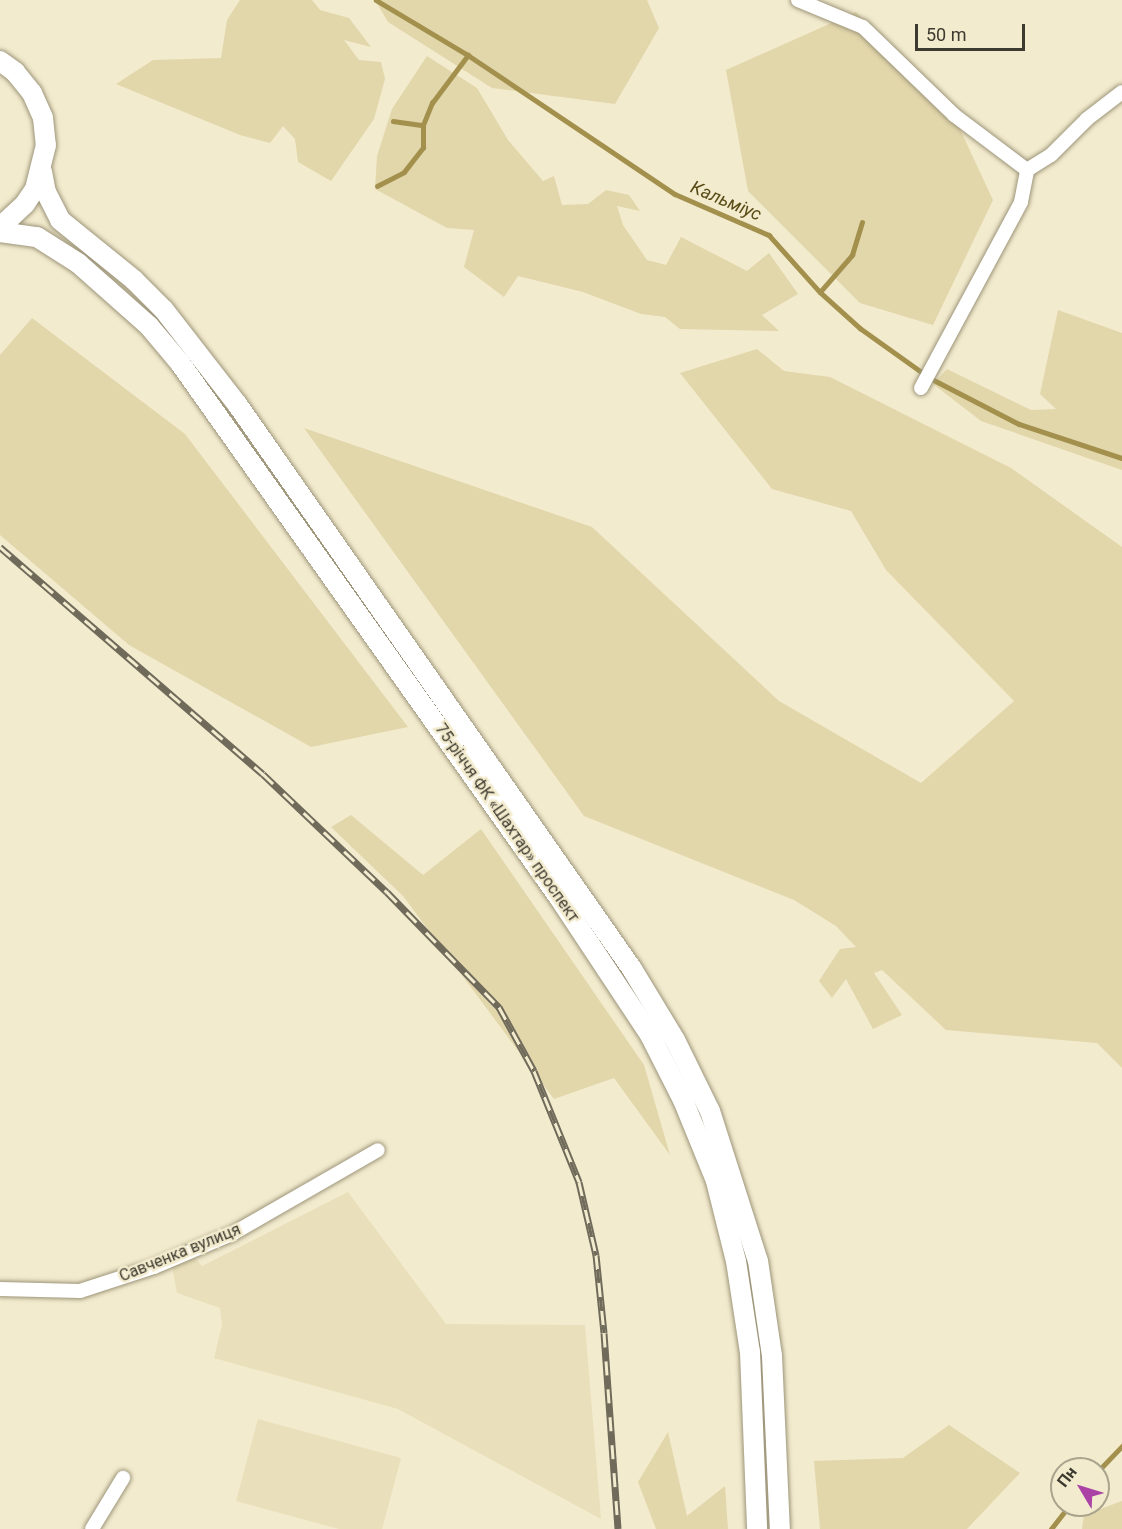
<!DOCTYPE html>
<html>
<head>
<meta charset="utf-8">
<style>
	body { margin:0 }
	#map { position:relative; width:1122px; height:1529px; overflow:hidden; background:#f3ebce; font-family:Roboto,sans-serif }
	div>[style] { position:absolute }
	.built>* { inset:0; background:#e9dfba }
	.green>* { inset:0; background:#e2d6ab }
	.stream>* { height:4.5px; margin:-2.25px; padding:0 2.25px; transform-origin:2.25px; border-radius:2.25px; background:#a2904c }
	.roads { filter:drop-shadow(0 0 2px #9d957a) drop-shadow(0 0 2px #9d957a) }
	.street>* { height:14px; margin:-7px; padding:0 7px; transform-origin:7px; border-radius:7px; background:#fff }
	.secondary>* { height:20px; margin:-10px; padding:0 10px; transform-origin:10px; border-radius:10px; background:#fff }
	.rail>* { height:7px; margin-top:-3.5px; transform-origin:0; background:repeating-linear-gradient(90deg,#f3ebce 0 14px,#6f6a5a 0 28px); box-sizing:border-box; border-block:2px solid #6f6a5a }
	span { translate:-50% -50%; white-space:nowrap; text-align:center; line-height:1.15; -webkit-text-stroke:5px #f3ebce; paint-order:stroke }
	.street-label { font-size:16px; color:#3d3a2f }
	.water-label { font-size:18px; color:#584b16; font-style:italic }
	.north { position:absolute; left:1050px; top:1457px; width:60px; height:60px; box-sizing:border-box; background:#f3ebce; border:2px solid #aaa48e; border-radius:50%; rotate:308deg; font-size:16px; font-weight:700; line-height:24px; text-align:center; color:#3d3a2f }
	.north::after { content:''; display:block; margin:auto; width:21px; height:27px; background:#ab42a5; clip-path:polygon(50% 0,100% 100%,50% 72%,0 100%) }
	.scale { position:absolute; left:915px; top:24px; width:110px; height:27px; box-sizing:border-box; border:3px solid #3d3a2f; border-top:0; padding-left:8px; font-size:18px; line-height:21px; white-space:nowrap; color:#3d3a2f; -webkit-text-stroke:4px #f3ebce; paint-order:stroke }
</style>
</head>
<body>
<div id="map">
	<div class="built">
		<i style="clip-path:polygon(348px 1192px,446px 1324px,585px 1325px,601px 1519px,398px 1409px,214px 1358px,222px 1325px,220px 1308px,177px 1293px,172px 1266px,195px 1258px,202px 1266px)"></i>
		<i style="clip-path:polygon(258px 1419px,401px 1458px,382px 1529px,339px 1529px,236px 1501px)"></i>
	</div>
	<div class="green">
		<i style="clip-path:polygon(240px 0,312px 0,320px 10px,349px 18px,371px 47px,344px 40px,359px 60px,381px 62px,385px 79px,374px 119px,331px 181px,298px 162px,295px 139px,283px 126px,270px 143px,240px 135px,116px 84px,153px 60px,221px 58px,227px 20px)"></i>
		<i style="clip-path:polygon(375px 0,647px 0,659px 28px,615px 104px,492px 88px,388px 22px)"></i>
		<i style="clip-path:polygon(856px 12px,959px 127px,993px 200px,933px 325px,860px 303px,748px 191px,726px 70px)"></i>
		<i style="clip-path:polygon(427px 56px,477px 88px,508px 140px,543px 181px,554px 176px,562px 205px,588px 204px,606px 190px,629px 195px,640px 211px,617px 206px,623px 225px,647px 260px,666px 265px,681px 237px,747px 271px,769px 253px,798px 294px,762px 315px,779px 331px,680px 329px,665px 317px,641px 314px,583px 292px,518px 276px,504px 297px,464px 267px,474px 230px,447px 228px,375px 189px,377px 156px,392px 109px)"></i>
		<i style="clip-path:polygon(1058px 310px,1122px 333px,1122px 470px,981px 421px,933px 384px,947px 369px,1031px 410px,1056px 409px,1040px 394px)"></i>
		<i style="clip-path:polygon(32px 318px,185px 434px,408px 727px,311px 747px,129px 645px,0 535px,0 355px)"></i>
		<i style="clip-path:polygon(757px 349px,784px 371px,830px 377px,1011px 468px,1122px 547px,1122px 1068px,1097px 1043px,946px 1030px,882px 970px,874px 973px,902px 1015px,873px 1029px,846px 979px,832px 998px,819px 981px,840px 949px,856px 947px,836px 926px,794px 900px,584px 816px,304px 428px,592px 527px,779px 701px,921px 783px,1014px 701px,886px 570px,851px 511px,772px 489px,680px 373px)"></i>
		<i style="clip-path:polygon(351px 815px,423px 875px,481px 829px,644px 1065px,670px 1155px,614px 1078px,554px 1099px,403px 896px,331px 827px)"></i>
		<i style="clip-path:polygon(949px 1425px,1020px 1473px,967px 1529px,820px 1529px,814px 1461px,903px 1458px)"></i>
		<i style="clip-path:polygon(668px 1432px,687px 1516px,725px 1486px,728px 1529px,656px 1529px,638px 1482px)"></i>
		<i style="clip-path:polygon(1122px 1501px,1122px 1529px,1082px 1529px,1084px 1515px)"></i>
	</div>
	<div class="stream">
		<i style="left:376px;top:0;width:107px;rotate:30.9deg"></i>
		<i style="left:468px;top:55px;width:249px;rotate:33.9deg"></i>
		<i style="left:675px;top:194px;width:103px;rotate:23.6deg"></i>
		<i style="left:769px;top:235px;width:76px;rotate:48.2deg"></i>
		<i style="left:820px;top:292px;width:54px;rotate:42deg"></i>
		<i style="left:860px;top:328px;width:86px;rotate:35.5deg"></i>
		<i style="left:930px;top:378px;width:100px;rotate:27.3deg"></i>
		<i style="left:1019px;top:424px;width:108px;rotate:18.3deg"></i>
		<i style="left:393px;top:121px;width:30px;rotate:8deg"></i>
		<i style="left:377px;top:186px;width:30px;rotate:-27deg"></i>
		<i style="left:404px;top:172px;width:31px;rotate:-52deg"></i>
		<i style="left:423px;top:148px;width:23px;rotate:-90deg"></i>
		<i style="left:423px;top:125px;width:24px;rotate:-68deg"></i>
		<i style="left:432px;top:103px;width:60px;rotate:-53.1deg"></i>
		<i style="left:820px;top:292px;width:49px;rotate:-49.1deg"></i>
		<i style="left:852px;top:255px;width:34px;rotate:-73deg"></i>
		<i style="left:1098px;top:1471px;width:35px;rotate:-46deg"></i>
		<i style="left:1051px;top:1529px;width:31px;rotate:-52deg"></i>
	</div>
	<div class="roads">
		<div class="street">
			<i style="left:798px;top:0;width:70px;rotate:22.6deg"></i>
			<i style="left:863px;top:27px;width:127px;rotate:44deg"></i>
			<i style="left:954px;top:115px;width:91px;rotate:37deg"></i>
			<i style="left:921px;top:388px;width:211px;rotate:-61.7deg"></i>
			<i style="left:1021px;top:202px;width:33px;rotate:-79deg"></i>
			<i style="left:1027px;top:170px;width:28px;rotate:-32deg"></i>
			<i style="left:1051px;top:155px;width:51px;rotate:-45deg"></i>
			<i style="left:1087px;top:119px;width:44px;rotate:-37.6deg"></i>
			<i style="left:0;top:1289px;width:80px;rotate:1.4deg"></i>
			<i style="left:80px;top:1291px;width:78px;rotate:-18deg"></i>
			<i style="left:154px;top:1267px;width:85px;rotate:-22.9deg"></i>
			<i style="left:232px;top:1234px;width:168px;rotate:-29.9deg"></i>
			<i style="left:92px;top:1529px;width:60px;rotate:-58.7deg"></i>
		</div>
		<div class="secondary">
			<i style="left:0;top:61px;width:19px;rotate:36deg"></i>
			<i style="left:15px;top:72px;width:27px;rotate:51deg"></i>
			<i style="left:32px;top:93px;width:27px;rotate:66deg"></i>
			<i style="left:43px;top:118px;width:27px;rotate:84deg"></i>
			<i style="left:46px;top:145px;width:45px;rotate:104deg"></i>
			<i style="left:35px;top:189px;width:18px;rotate:124deg"></i>
			<i style="left:25px;top:204px;width:34px;rotate:137deg"></i>
			<i style="left:42px;top:172px;width:20px;rotate:79deg"></i>
			<i style="left:46px;top:192px;width:31px;rotate:63deg"></i>
			<i style="left:60px;top:220px;width:95px;rotate:39deg"></i>
			<i style="left:134px;top:280px;width:42px;rotate:45deg"></i>
			<i style="left:164px;top:310px;width:119px;rotate:52.2deg"></i>
			<i style="left:237px;top:404px;width:689px;rotate:55.04deg"></i>
			<i style="left:632px;top:969px;width:83px;rotate:58.8deg"></i>
			<i style="left:675px;top:1040px;width:79px;rotate:63.8deg"></i>
			<i style="left:710px;top:1111px;width:157px;rotate:72.3deg"></i>
			<i style="left:758px;top:1261px;width:96px;rotate:81.6deg"></i>
			<i style="left:772px;top:1356px;width:173px;rotate:87.4deg"></i>
			<i style="left:0;top:232px;width:37px;rotate:8deg"></i>
			<i style="left:37px;top:237px;width:49px;rotate:32.4deg"></i>
			<i style="left:78px;top:263px;width:95px;rotate:41.6deg"></i>
			<i style="left:149px;top:326px;width:48px;rotate:50deg"></i>
			<i style="left:180px;top:363px;width:653px;rotate:54.66deg"></i>
			<i style="left:558px;top:896px;width:167px;rotate:56.5deg"></i>
			<i style="left:650px;top:1035px;width:73px;rotate:63.1deg"></i>
			<i style="left:683px;top:1100px;width:87px;rotate:67.8deg"></i>
			<i style="left:716px;top:1181px;width:82px;rotate:76deg"></i>
			<i style="left:736px;top:1261px;width:92px;rotate:81.3deg"></i>
			<i style="left:750px;top:1352px;width:177px;rotate:87.7deg"></i>
		</div>
	</div>
	<div class="rail">
		<i style="left:0;top:547px;width:347px;rotate:40.8deg"></i>
		<i style="left:263px;top:774px;width:171px;rotate:43.6deg"></i>
		<i style="left:387px;top:892px;width:161px;rotate:45.8deg"></i>
		<i style="left:499px;top:1007px;width:73px;rotate:61.3deg"></i>
		<i style="left:534px;top:1071px;width:120px;rotate:67.9deg"></i>
		<i style="left:579px;top:1182px;width:75px;rotate:76.9deg"></i>
		<i style="left:596px;top:1255px;width:78px;rotate:84.1deg"></i>
		<i style="left:604px;top:1333px;width:196px;rotate:85.9deg"></i>
	</div>
	<div class="street-label">
		<span style="left:507px;top:823px;rotate:55deg">75-річчя ФК «Шахтар» проспект</span>
		<span style="left:180px;top:1253px;rotate:-22deg">Савченка вулиця</span>
	</div>
	<div class="water-label">
		<span style="left:726px;top:201px;rotate:23deg">Кальміус</span>
	</div>
	<div class="north">Пн</div>
	<div class="scale">50 m</div>
</div>
</body>
</html>
